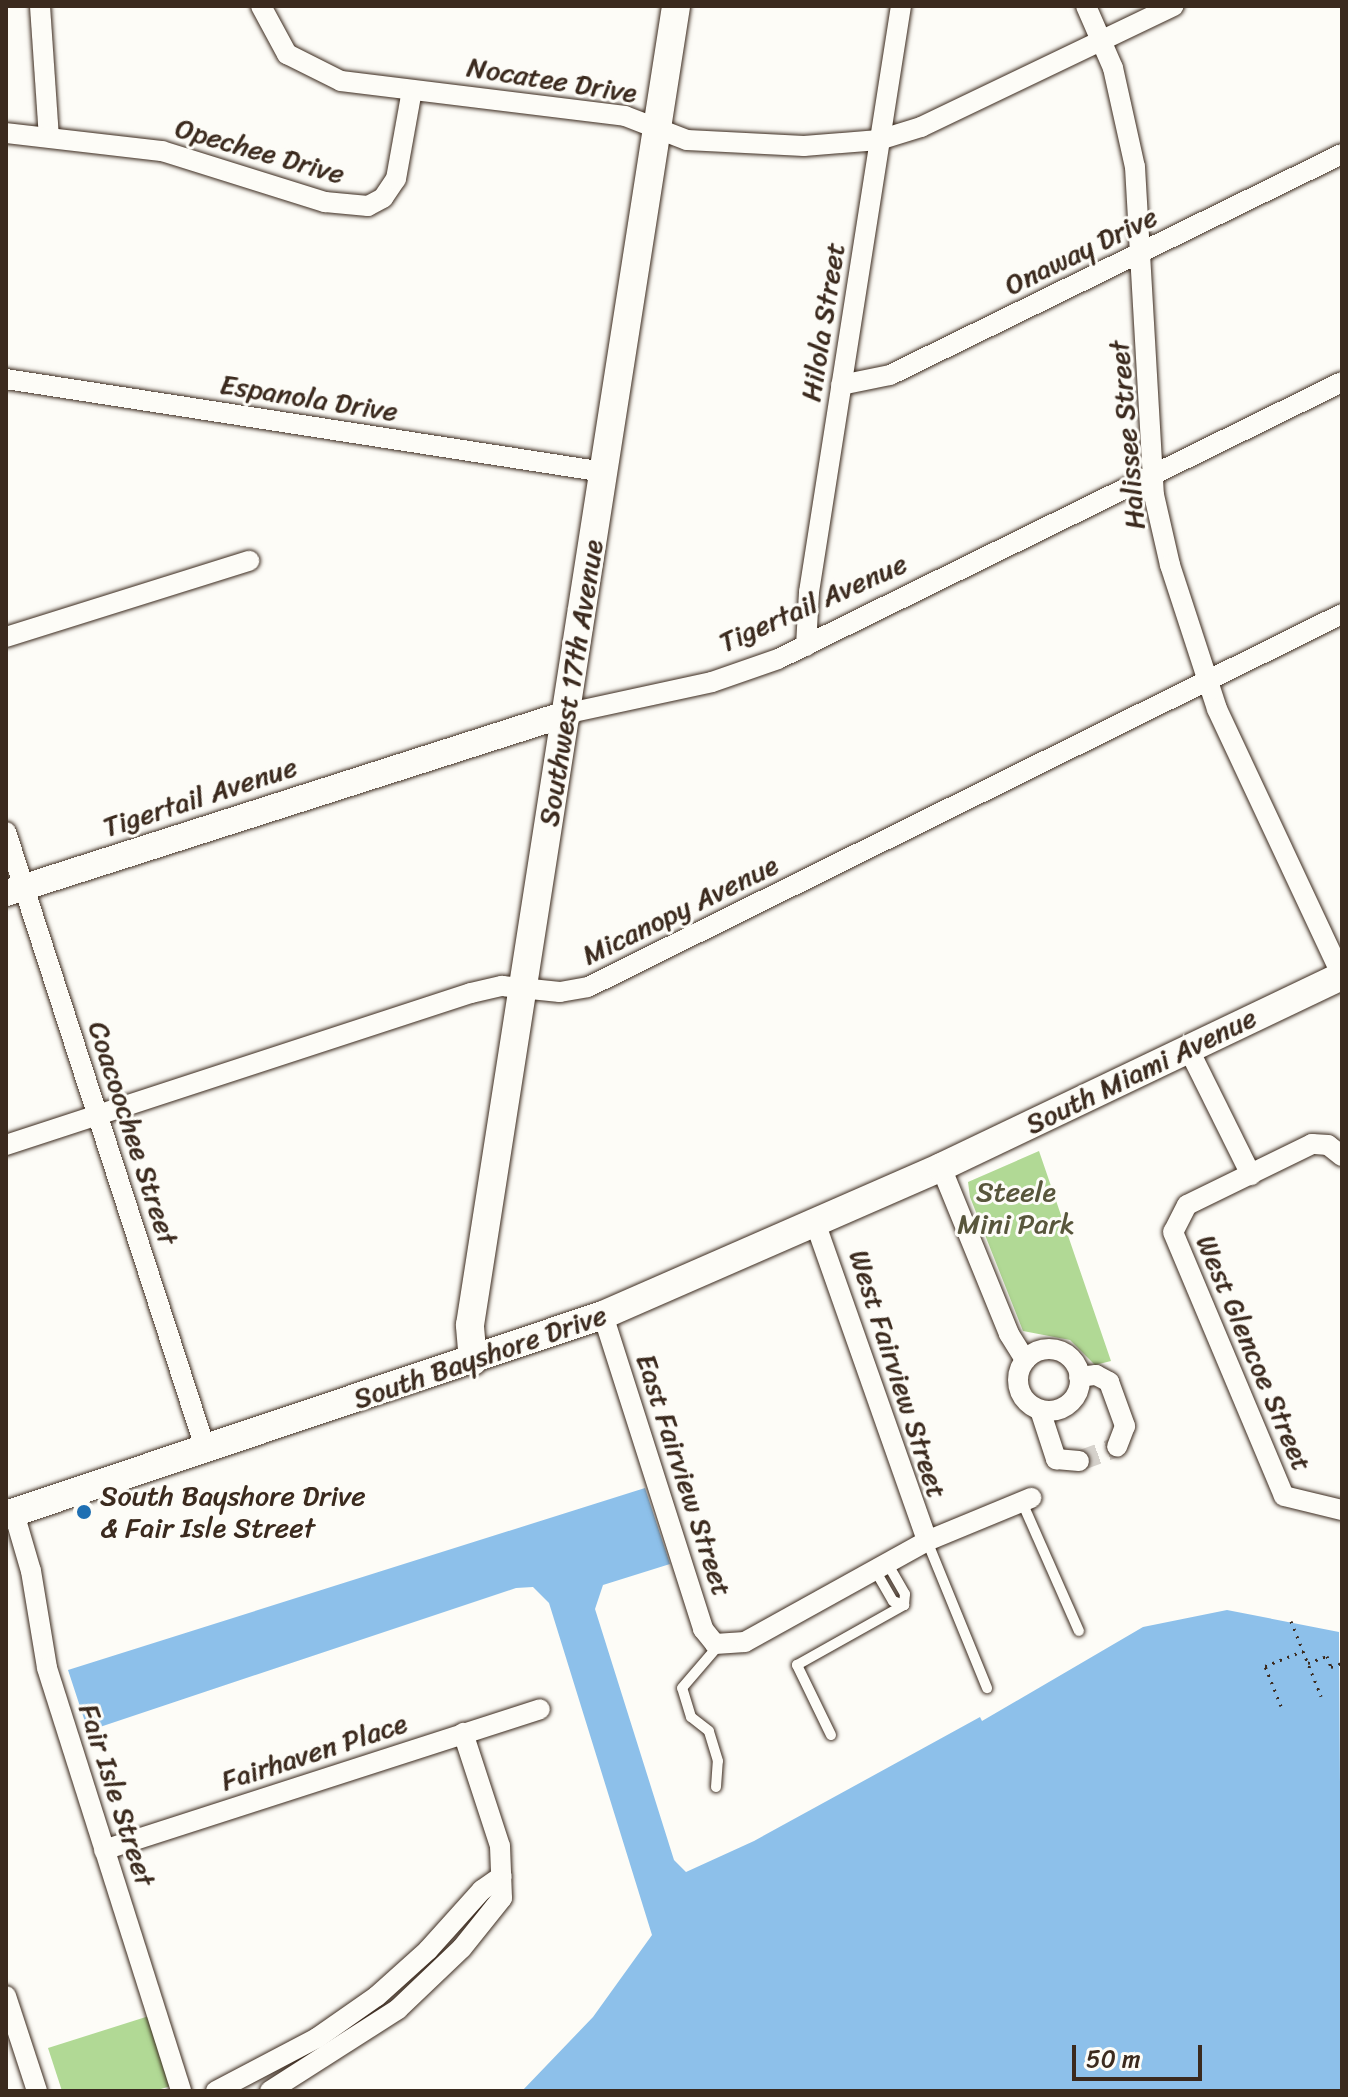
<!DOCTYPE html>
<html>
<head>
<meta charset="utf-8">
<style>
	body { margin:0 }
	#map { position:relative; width:1348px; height:2097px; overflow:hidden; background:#fdfcf7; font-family:Sriracha,sans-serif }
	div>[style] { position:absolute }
	.green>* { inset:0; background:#b1d995 }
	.water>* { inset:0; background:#8dc0ea }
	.minor-tunnel>* { height:20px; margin-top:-10px; transform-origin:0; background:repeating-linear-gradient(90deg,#d6d2cc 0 20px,transparent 0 30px) }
	.path>* { height:3px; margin-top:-1.5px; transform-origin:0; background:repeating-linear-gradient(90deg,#3b2a1e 0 2px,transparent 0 8px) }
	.roads { filter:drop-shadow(0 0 2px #3b2a1e) drop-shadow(0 0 2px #3b2a1e) }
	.service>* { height:10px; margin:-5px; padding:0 5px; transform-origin:5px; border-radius:5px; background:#fdfcf7 }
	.minor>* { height:20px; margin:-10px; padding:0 10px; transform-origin:10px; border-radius:10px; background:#fdfcf7 }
	.minor>.ring { margin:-10px; padding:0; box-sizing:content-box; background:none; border:20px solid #fdfcf7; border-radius:50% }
	.tertiary>* { height:26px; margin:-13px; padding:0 13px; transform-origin:13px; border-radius:13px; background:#fdfcf7 }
	.secondary>* { height:28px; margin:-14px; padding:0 14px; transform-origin:14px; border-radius:14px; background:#fdfcf7 }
	.dots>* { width:22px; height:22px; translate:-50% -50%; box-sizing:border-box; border:4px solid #fdfcf7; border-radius:50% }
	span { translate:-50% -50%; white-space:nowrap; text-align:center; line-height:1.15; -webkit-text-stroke:6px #fdfcf7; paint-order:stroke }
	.street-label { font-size:28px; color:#3b2a1e }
	.park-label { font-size:28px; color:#58563c }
	.poi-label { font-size:28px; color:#3b2a1e }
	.left { translate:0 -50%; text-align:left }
	.frame { position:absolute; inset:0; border:8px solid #3b2a1e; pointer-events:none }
	.scale { position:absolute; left:1072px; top:2045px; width:130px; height:36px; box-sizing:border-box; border:4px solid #3b2a1e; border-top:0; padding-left:10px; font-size:24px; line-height:28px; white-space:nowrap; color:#3b2a1e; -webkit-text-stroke:6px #fdfcf7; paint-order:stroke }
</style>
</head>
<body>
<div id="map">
	<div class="green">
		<i style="clip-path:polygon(1039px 1151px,1111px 1361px,1095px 1365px,1070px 1340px,1023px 1331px,970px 1197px,968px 1182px)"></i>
		<i style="clip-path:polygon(149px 2016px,171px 2086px,154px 2091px,62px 2091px,48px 2048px)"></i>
	</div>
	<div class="water">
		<i style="clip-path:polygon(645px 1488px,670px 1564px,603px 1585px,595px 1609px,674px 1860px,686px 1872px,754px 1841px,980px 1717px,982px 1721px,1143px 1627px,1227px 1610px,1339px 1632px,1342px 2091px,522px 2091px,593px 2017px,652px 1935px,549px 1603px,533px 1587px,516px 1588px,88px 1731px,68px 1670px)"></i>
	</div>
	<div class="minor-tunnel">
		<i style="left:1079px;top:1461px;width:40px;rotate:-20.2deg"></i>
	</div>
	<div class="path">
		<i style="left:1291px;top:1621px;width:81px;rotate:68.2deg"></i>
		<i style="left:1308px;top:1663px;width:20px;rotate:-20deg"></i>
		<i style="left:1327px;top:1656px;width:12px;rotate:70deg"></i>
		<i style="left:1331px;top:1667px;width:12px;rotate:-20deg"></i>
		<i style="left:1281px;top:1706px;width:43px;rotate:-111.8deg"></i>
		<i style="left:1265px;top:1666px;width:41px;rotate:-21.5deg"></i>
	</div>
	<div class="roads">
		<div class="service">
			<i style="left:1022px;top:1502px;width:141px;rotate:66.2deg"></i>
			<i style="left:927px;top:1541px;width:159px;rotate:67.8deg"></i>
			<i style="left:875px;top:1570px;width:36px;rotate:60deg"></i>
			<i style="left:893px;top:1601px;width:12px;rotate:20deg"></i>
			<i style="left:904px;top:1605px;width:11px;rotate:-85deg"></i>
			<i style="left:905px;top:1594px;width:34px;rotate:-120deg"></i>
			<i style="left:831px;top:1735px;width:78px;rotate:-115.9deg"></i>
			<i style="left:797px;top:1665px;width:123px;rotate:-29.3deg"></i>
			<i style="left:716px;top:1787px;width:26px;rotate:-86deg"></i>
			<i style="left:718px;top:1761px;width:31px;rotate:-107deg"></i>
			<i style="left:709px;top:1731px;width:23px;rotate:-142deg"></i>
			<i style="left:691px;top:1717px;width:30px;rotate:-107deg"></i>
			<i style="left:682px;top:1688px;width:57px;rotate:-49.3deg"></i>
		</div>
		<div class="minor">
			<i style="left:40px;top:6px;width:131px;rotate:86.1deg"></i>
			<i style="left:261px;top:6px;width:55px;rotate:61.6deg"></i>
			<i style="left:287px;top:54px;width:60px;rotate:26.6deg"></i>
			<i style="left:341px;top:81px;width:286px;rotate:7deg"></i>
			<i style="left:625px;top:116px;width:66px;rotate:21.2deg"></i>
			<i style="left:687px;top:140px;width:117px;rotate:2.9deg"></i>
			<i style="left:804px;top:146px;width:75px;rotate:-4.6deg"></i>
			<i style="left:879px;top:140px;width:44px;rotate:-17.2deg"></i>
			<i style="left:921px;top:127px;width:280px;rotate:-25.6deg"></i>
			<i style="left:1086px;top:6px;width:68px;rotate:66.5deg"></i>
			<i style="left:1113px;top:68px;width:101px;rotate:77.5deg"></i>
			<i style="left:1135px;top:167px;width:329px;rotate:86.7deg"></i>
			<i style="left:1154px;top:495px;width:72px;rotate:77.1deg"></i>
			<i style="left:1170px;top:565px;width:151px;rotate:71.9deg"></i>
			<i style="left:1217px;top:709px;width:295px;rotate:64.9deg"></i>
			<i style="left:6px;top:133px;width:157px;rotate:6.6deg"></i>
			<i style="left:162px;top:151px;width:171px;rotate:17.4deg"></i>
			<i style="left:325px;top:202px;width:43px;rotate:5.3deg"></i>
			<i style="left:368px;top:206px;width:17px;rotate:-28deg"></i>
			<i style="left:383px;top:198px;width:23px;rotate:-56deg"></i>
			<i style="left:396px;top:179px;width:90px;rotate:-79.8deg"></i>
			<i style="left:6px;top:379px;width:605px;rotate:8.84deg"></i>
			<i style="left:841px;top:385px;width:50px;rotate:-11.5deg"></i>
			<i style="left:890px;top:375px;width:503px;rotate:-26.06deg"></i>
			<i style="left:6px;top:637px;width:255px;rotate:-17.4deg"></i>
			<i style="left:806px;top:646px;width:54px;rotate:-86.8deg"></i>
			<i style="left:809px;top:592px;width:593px;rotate:-81.08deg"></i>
			<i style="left:569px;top:713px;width:146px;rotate:-12.2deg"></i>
			<i style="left:712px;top:682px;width:70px;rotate:-19.2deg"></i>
			<i style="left:778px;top:659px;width:628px;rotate:-26.16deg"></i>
			<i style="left:6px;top:832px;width:651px;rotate:72.09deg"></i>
			<i style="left:1188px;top:1048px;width:142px;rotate:63.6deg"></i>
			<i style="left:6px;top:1145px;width:489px;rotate:-18.1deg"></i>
			<i style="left:471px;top:993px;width:32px;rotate:-13deg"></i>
			<i style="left:502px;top:986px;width:58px;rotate:5.9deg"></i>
			<i style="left:560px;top:992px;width:28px;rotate:-10deg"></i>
			<i style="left:588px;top:987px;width:841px;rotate:-26.32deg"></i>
			<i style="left:1342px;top:1156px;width:18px;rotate:-142deg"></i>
			<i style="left:1328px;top:1145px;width:16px;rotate:-176deg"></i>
			<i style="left:1312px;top:1144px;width:139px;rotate:154deg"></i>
			<i style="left:1187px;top:1205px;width:30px;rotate:117deg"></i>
			<i style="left:1173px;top:1232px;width:286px;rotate:67.2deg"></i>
			<i style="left:1284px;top:1496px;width:60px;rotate:13.6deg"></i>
			<i style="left:941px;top:1167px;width:180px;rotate:67.8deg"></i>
			<i style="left:1009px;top:1334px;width:31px;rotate:58deg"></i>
			<i style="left:816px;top:1225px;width:335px;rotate:70.6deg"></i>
			<i style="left:603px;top:1315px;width:330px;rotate:72.3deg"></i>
			<i style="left:703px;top:1629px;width:19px;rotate:51deg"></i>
			<i style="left:715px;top:1644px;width:30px;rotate:-4deg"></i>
			<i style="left:745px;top:1642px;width:208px;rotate:-29deg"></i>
			<i style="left:927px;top:1541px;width:113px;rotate:-22.5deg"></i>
			<i class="ring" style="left:1018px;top:1349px;width:42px;height:42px"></i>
			<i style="left:1079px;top:1377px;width:17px;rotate:-7deg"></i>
			<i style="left:1096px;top:1375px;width:15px;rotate:28deg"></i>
			<i style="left:1109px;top:1382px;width:47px;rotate:70deg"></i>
			<i style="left:1125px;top:1426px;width:22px;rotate:111deg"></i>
			<i style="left:1040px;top:1410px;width:52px;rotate:71.9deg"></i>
			<i style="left:1056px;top:1459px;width:23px;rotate:5deg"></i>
			<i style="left:14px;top:1513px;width:60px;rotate:73.7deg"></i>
			<i style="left:31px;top:1571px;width:98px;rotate:80.6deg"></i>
			<i style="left:47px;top:1668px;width:444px;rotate:72.4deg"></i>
			<i style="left:104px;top:1850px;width:458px;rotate:-17.9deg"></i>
			<i style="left:6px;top:1996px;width:100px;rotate:71.9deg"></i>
			<i style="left:216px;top:2091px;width:114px;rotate:-27.7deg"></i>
			<i style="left:317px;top:2038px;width:73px;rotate:-35deg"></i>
			<i style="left:377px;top:1996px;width:69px;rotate:-42deg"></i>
			<i style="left:428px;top:1950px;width:81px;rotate:-48deg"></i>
			<i style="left:482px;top:1890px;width:24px;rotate:-35deg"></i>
			<i style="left:270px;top:2091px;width:152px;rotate:-32.6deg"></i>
			<i style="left:398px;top:2009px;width:88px;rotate:-43.6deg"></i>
			<i style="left:462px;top:1948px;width:64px;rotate:-51.3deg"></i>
			<i style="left:502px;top:1898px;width:52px;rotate:-92.2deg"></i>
			<i style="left:500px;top:1846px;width:119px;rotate:-108.1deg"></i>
		</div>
		<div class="tertiary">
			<i style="left:6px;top:893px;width:591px;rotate:-17.73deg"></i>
		</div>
		<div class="secondary">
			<i style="left:473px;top:1361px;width:36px;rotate:-95deg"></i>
			<i style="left:470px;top:1325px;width:1335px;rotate:-81.12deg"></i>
			<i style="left:6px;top:1515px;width:630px;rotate:-18.52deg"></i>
			<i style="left:603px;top:1315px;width:369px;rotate:-23.6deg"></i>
			<i style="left:941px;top:1167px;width:444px;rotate:-25.5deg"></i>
		</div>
	</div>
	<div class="dots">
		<i style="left:84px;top:1512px;background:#1f6fb2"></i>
	</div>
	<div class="street-label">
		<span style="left:552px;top:80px;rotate:9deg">Nocatee Drive</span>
		<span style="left:260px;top:151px;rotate:16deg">Opechee Drive</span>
		<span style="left:1081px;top:251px;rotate:-26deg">Onaway Drive</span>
		<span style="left:823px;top:322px;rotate:-81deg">Hilola Street</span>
		<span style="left:309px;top:398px;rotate:9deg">Espanola Drive</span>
		<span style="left:1127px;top:435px;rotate:-95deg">Halissee Street</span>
		<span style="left:813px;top:603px;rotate:-24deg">Tigertail Avenue</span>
		<span style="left:571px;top:683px;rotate:-81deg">Southwest 17th Avenue</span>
		<span style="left:200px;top:797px;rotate:-18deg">Tigertail Avenue</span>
		<span style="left:680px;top:910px;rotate:-26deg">Micanopy Avenue</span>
		<span style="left:1141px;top:1071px;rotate:-26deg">South Miami Avenue</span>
		<span style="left:133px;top:1133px;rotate:72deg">Coacoochee Street</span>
		<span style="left:1254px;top:1353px;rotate:67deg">West Glencoe Street</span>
		<span style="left:480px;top:1357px;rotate:-19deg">South Bayshore Drive</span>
		<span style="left:898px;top:1374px;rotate:72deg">West Fairview Street</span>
		<span style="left:684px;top:1475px;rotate:72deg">East Fairview Street</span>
		<span style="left:314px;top:1752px;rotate:-18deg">Fairhaven Place</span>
		<span style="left:117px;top:1795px;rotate:72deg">Fair Isle Street</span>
	</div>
	<div class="park-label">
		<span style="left:1016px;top:1208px">Steele<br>Mini Park</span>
	</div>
	<div class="poi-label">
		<span class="left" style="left:100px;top:1512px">South Bayshore Drive<br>&amp; Fair Isle Street</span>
	</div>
	<div class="frame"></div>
	<div class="scale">50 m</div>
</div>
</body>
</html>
